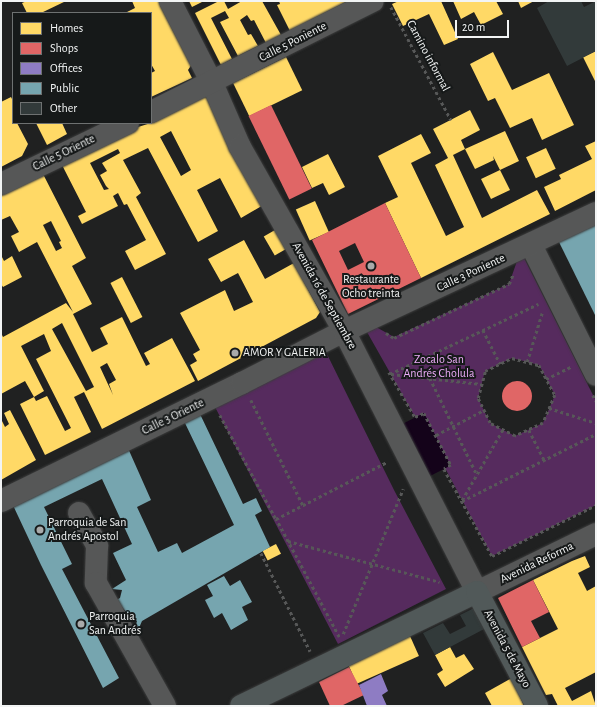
<!DOCTYPE html>
<html>
<head>
<meta charset="utf-8">
<style>
	body { margin:0 }
	#map { position:relative; width:597px; height:707px; overflow:hidden; background:#202121; font-family:"Alegreya Sans",sans-serif }
	div>[style] { position:absolute }
	.green>* { inset:0; background:#562b5e }
	.water>* { inset:0; background:#14031a; transform-origin:0 0 }
	.homes>* { inset:0; background:#ffd966; transform-origin:0 0 }
	.shops>* { inset:0; background:#e06666; transform-origin:0 0 }
	.round { border-radius:50% }
	.offices>* { inset:0; background:#8e7cc3 }
	.public>* { inset:0; background:#76a5af }
	.building>* { inset:0; background:#323a3a }
	.path>* { height:2.5px; margin-top:-1.25px; transform-origin:0; background:repeating-linear-gradient(90deg,#575858 0 3px,transparent 0 6px) }
	.roads { filter:drop-shadow(0 0 1px #3c3d3d) drop-shadow(0 0 1px #3c3d3d) }
	.minor>* { height:22px; margin:-11px; padding:0 11px; transform-origin:11px; border-radius:11px; background:#565757 }
	.major>* { height:22px; margin:-11px; padding:0 11px; transform-origin:11px; border-radius:11px; background:#515959 }
	.dots>* { width:11px; height:11px; translate:-50% -50%; box-sizing:border-box; border:2px solid #161919; border-radius:50% }
	span { translate:-50% -50%; white-space:nowrap; text-align:center; line-height:1.15; -webkit-text-stroke:4px #161919; paint-order:stroke }
	.street-label { font-size:12px; color:#f2f4f4 }
	.poi-label { font-size:12px; color:#f2f4f4 }
	.left { translate:0 -50%; text-align:left }
	.park-label { font-size:12px; color:#ecacf8 }
	.frame { position:absolute; inset:0; border:2px solid #f2f4f4; pointer-events:none }
	.legend { position:absolute; left:12px; top:12px; width:140px; height:112px; box-sizing:border-box; background:#161919; border:1px solid #6e7171; margin:0; padding:5px 7px; list-style:none; font-size:12px; color:#f2f4f4 }
	.legend li { display:flex; align-items:center; gap:8px; height:20px }
	.legend b { width:20px; border:1px solid #6e7171 }
	.scale { position:absolute; left:455px; top:20px; width:54px; height:18px; box-sizing:border-box; border:2px solid #f2f4f4; border-top:0; padding-left:5px; font-size:12px; line-height:14px; white-space:nowrap; color:#f2f4f4; -webkit-text-stroke:3px #161919; paint-order:stroke }
</style>
</head>
<body>
<div id="map">
	<div class="green">
		<i style="clip-path:polygon(evenodd,524px 258px,596px 401px,596px 505px,492px 556px,445px 468px,450px 465px,424px 414px,415px 417px,367px 332px,376px 327px,394px 337px,509px 284px,517px 261px,524px 258px,512px 358px,539px 365px,555px 395px,543px 423px,515px 436px,490px 423px,478px 398px,485px 371px,512px 358px)"></i>
		<i style="clip-path:polygon(322px 344px,394px 490px,446px 589px,338px 644px,215px 407px)"></i>
	</div>
	<div class="water">
		<i style="left:424px;top:413px;width:59px;height:26px;rotate:63deg"></i>
	</div>
	<div class="homes">
		<i style="clip-path:polygon(27px 1px,66px 1px,41px 13px,27px 13px,22px 3px)"></i>
		<i style="clip-path:polygon(132px 1px,160px 1px,194px 61px,188px 70px,192px 78px,151px 97px,151px 73px,155px 71px,151px 64px,151px 13px,125px 13px,135px 8px)"></i>
		<i style="clip-path:polygon(189px 1px,204px 1px,192px 7px)"></i>
		<i style="clip-path:polygon(219px 1px,224px 1px,228px 9px,242px 1px,262px 1px,281px 35px,266px 43px,254px 20px,251px 21px,247px 15px,240px 20px,248px 35px,251px 34px,258px 46px,238px 56px,220px 22px,229px 18px,225px 11px,211px 18px,232px 59px,221px 65px,195px 13px)"></i>
		<i style="clip-path:polygon(279px 1px,348px 1px,290px 31px,277px 5px,280px 4px)"></i>
		<i style="clip-path:polygon(399px 1px,441px 1px,458px 39px,444px 45px,429px 14px,403px 26px,392px 4px)"></i>
		<i style="clip-path:polygon(453px 1px,496px 1px,503px 14px,481px 25px,474px 12px,461px 19px)"></i>
		<i style="clip-path:polygon(518px 1px,534px 1px,521px 8px)"></i>
		<i style="clip-path:polygon(596px 51px,596px 83px,583px 57px)"></i>
		<i style="clip-path:polygon(493px 52px,512px 90px,549px 73px,574px 125px,542px 140px,532px 118px,510px 128px,495px 98px,488px 101px,470px 64px)"></i>
		<i style="left:286px;top:57px;width:37px;height:59px;rotate:64deg"></i>
		<i style="clip-path:polygon(evenodd,207px 94px,265px 204px,241px 218px,220px 178px,197px 190px,218px 231px,198px 242px,148px 148px,123px 160px,141px 193px,136px 197px,166px 254px,135px 270px,125px 251px,146px 240px,127px 204px,124px 205px,118px 193px,113px 196px,118px 206px,82px 224px,78px 216px,86px 212px,62px 165px,138px 127px,151px 123px,207px 94px,171px 131px,191px 170px,181px 176px,160px 137px,171px 131px,207px 94px,118px 149px,120px 153px,102px 163px,107px 171px,100px 175px,106px 186px,109px 189px,104px 190px,90px 163px,118px 149px)"></i>
		<i style="clip-path:polygon(11px 97px,13px 101px,13px 123px,17px 123px,28px 144px,22px 156px,1px 167px,1px 102px)"></i>
		<i style="clip-path:polygon(470px 110px,480px 130px,461px 140px,465px 149px,453px 155px,482px 218px,537px 190px,550px 214px,421px 278px,385px 203px,398px 197px,378px 156px,421px 134px,431px 153px,411px 163px,446px 236px,464px 227px,435px 165px,448px 158px,433px 129px)"></i>
		<i style="clip-path:polygon(36px 123px,62px 123px,67px 134px,47px 145px)"></i>
		<i style="clip-path:polygon(505px 131px,519px 161px,500px 170px,510px 190px,491px 199px,481px 179px,500px 170px,493px 156px,494px 160px,475px 169px,465px 149px)"></i>
		<i style="clip-path:polygon(596px 141px,596px 190px,555px 211px,544px 187px,561px 179px,559px 175px,592px 159px,585px 146px)"></i>
		<i style="left:546px;top:148px;width:23px;height:22px;rotate:65deg"></i>
		<i style="clip-path:polygon(328px 154px,345px 187px,329px 195px,323px 183px,312px 188px,302px 167px)"></i>
		<i style="clip-path:polygon(evenodd,43px 174px,86px 258px,72px 266px,92px 304px,73px 314px,92px 352px,108px 344px,100px 328px,122px 317px,146px 366px,150px 364px,144px 353px,172px 338px,195px 381px,102px 429px,84px 392px,74px 397px,91px 432px,45px 455px,20px 404px,34px 397px,36px 401px,47px 396px,65px 431px,71px 428px,36px 359px,51px 351px,44px 334px,21px 346px,44px 391px,34px 397px,25px 381px,1px 394px,1px 333px,3px 337px,66px 303px,73px 312px,37px 242px,19px 252px,11px 236px,19px 232px,10px 216px,1px 220px,1px 194px,43px 174px,51px 221px,61px 241px,59px 242px,62px 248px,56px 251px,43px 225px,51px 221px,43px 174px,62px 323px,94px 387px,86px 391px,52px 329px,62px 323px,43px 174px,107px 363px,116px 380px,109px 384px,113px 395px,100px 367px,107px 363px)"></i>
		<i style="left:315px;top:201px;width:34px;height:21px;rotate:66deg"></i>
		<i style="left:275px;top:230px;width:22px;height:13px;rotate:60deg"></i>
		<i style="clip-path:polygon(244px 240px,265px 279px,294px 263px,320px 312px,316px 318px,198px 381px,190px 365px,197px 361px,193px 354px,200px 350px,180px 313px,225px 290px,234px 311px,253px 302px,238px 273px,221px 282px,208px 259px)"></i>
		<i style="clip-path:polygon(1px 255px,4px 261px,12px 256px,22px 277px,3px 287px,1px 284px)"></i>
		<i style="left:122px;top:277px;width:45px;height:13px;rotate:63deg"></i>
		<i style="clip-path:polygon(10px 410px,36px 460px,1px 480px,1px 419px,5px 427px,9px 424px,4px 413px)"></i>
		<i style="left:276px;top:544px;width:11px;height:15px;rotate:63deg"></i>
		<i style="clip-path:polygon(585px 556px,590px 567px,578px 573px,587px 591px,596px 586px,596px 672px,565px 688px,572px 701px,591px 691px,596px 706px,558px 706px,552px 694px,546px 695px,522px 647px,558px 629px,533px 580px,572px 561px)"></i>
		<i style="left:410px;top:636px;width:22px;height:68px;rotate:66deg"></i>
		<i style="clip-path:polygon(450px 647px,456px 658px,464px 654px,474px 669px,445px 687px,437px 674px,443px 670px,435px 655px)"></i>
		<i style="clip-path:polygon(512px 678px,524px 706px,492px 706px,485px 693px)"></i>
	</div>
	<div class="shops">
		<i style="left:271px;top:105px;width:93px;height:25px;rotate:64deg"></i>
		<i style="clip-path:polygon(evenodd,385px 203px,421px 278px,348px 314px,312px 240px,385px 203px,355px 243px,364px 262px,348px 270px,339px 251px,355px 243px)"></i>
		<i class="round" style="left:502px;top:381px;width:30px;height:30px"></i>
		<i style="clip-path:polygon(533px 580px,549px 612px,531px 621px,540px 638px,522px 647px,498px 598px)"></i>
		<i style="clip-path:polygon(349px 667px,364px 695px,341px 706px,330px 706px,319px 682px)"></i>
	</div>
	<div class="offices">
		<i style="clip-path:polygon(381px 674px,388px 691px,382px 695px,387px 706px,367px 706px,359px 685px)"></i>
	</div>
	<div class="public">
		<i style="clip-path:polygon(596px 221px,596px 317px,558px 240px)"></i>
		<i style="clip-path:polygon(200px 414px,243px 504px,256px 498px,262px 511px,255px 515px,270px 547px,142px 621px,139px 628px,135px 628px,137px 621px,133px 619px,124px 622px,122px 619px,128px 614px,119px 604px,113px 602px,120px 598px,122px 590px,112px 589px,126px 580px,113px 553px,132px 544px,102px 479px,44px 507px,72px 564px,62px 569px,119px 678px,103px 688px,41px 565px,11px 501px,127px 446px,151px 500px,137px 507px,158px 552px,177px 543px,182px 553px,234px 525px,184px 421px)"></i>
		<i style="clip-path:polygon(224px 576px,230px 586px,240px 580px,252px 602px,242px 607px,248px 620px,231px 630px,222px 613px,214px 618px,205px 600px,213px 596px,207px 585px)"></i>
	</div>
	<div class="building">
		<i style="clip-path:polygon(549px 1px,581px 1px,584px 7px,596px 1px,596px 51px,567px 66px,537px 8px)"></i>
		<i style="clip-path:polygon(476px 607px,486px 628px,435px 655px,423px 633px,443px 623px,450px 634px,466px 626px,460px 615px)"></i>
	</div>
	<div class="path">
		<i style="left:391px;top:7px;width:128px;rotate:62deg"></i>
		<i style="left:483px;top:330px;width:38px;rotate:63deg"></i>
		<i style="left:386px;top:333px;width:9px;rotate:32deg"></i>
		<i style="left:394px;top:338px;width:127px;rotate:-25.2deg"></i>
		<i style="left:509px;top:284px;width:11px;rotate:-68deg"></i>
		<i style="left:512px;top:358px;width:28px;rotate:15deg"></i>
		<i style="left:539px;top:365px;width:34px;rotate:62deg"></i>
		<i style="left:555px;top:395px;width:30px;rotate:113deg"></i>
		<i style="left:543px;top:423px;width:31px;rotate:155deg"></i>
		<i style="left:515px;top:436px;width:28px;rotate:-153deg"></i>
		<i style="left:490px;top:423px;width:28px;rotate:-116deg"></i>
		<i style="left:478px;top:398px;width:28px;rotate:-75deg"></i>
		<i style="left:485px;top:371px;width:30px;rotate:-26deg"></i>
		<i style="left:527px;top:362px;width:51px;rotate:-73deg"></i>
		<i style="left:389px;top:372px;width:52px;rotate:60deg"></i>
		<i style="left:415px;top:417px;width:10px;rotate:-24deg"></i>
		<i style="left:424px;top:413px;width:59px;rotate:62.6deg"></i>
		<i style="left:451px;top:465px;width:8px;rotate:150deg"></i>
		<i style="left:444px;top:469px;width:99px;rotate:61.1deg"></i>
		<i style="left:492px;top:556px;width:116px;rotate:-26.1deg"></i>
		<i style="left:390px;top:374px;width:164px;rotate:-25.3deg"></i>
		<i style="left:391px;top:374px;width:91px;rotate:6.3deg"></i>
		<i style="left:430px;top:378px;width:108px;rotate:64.1deg"></i>
		<i style="left:546px;top:379px;width:28px;rotate:-26deg"></i>
		<i style="left:593px;top:395px;width:7px;rotate:63deg"></i>
		<i style="left:251px;top:400px;width:117px;rotate:63.7deg"></i>
		<i style="left:549px;top:408px;width:49px;rotate:17.7deg"></i>
		<i style="left:220px;top:415px;width:118px;rotate:61.7deg"></i>
		<i style="left:503px;top:430px;width:82px;rotate:120deg"></i>
		<i style="left:462px;top:501px;width:150px;rotate:-26.6deg"></i>
		<i style="left:529px;top:430px;width:34px;rotate:63deg"></i>
		<i style="left:436px;top:435px;width:54px;rotate:-27.5deg"></i>
		<i style="left:288px;top:541px;width:157px;rotate:15.1deg"></i>
		<i style="left:261px;top:553px;width:110px;rotate:63.4deg"></i>
		<i style="left:343px;top:634px;width:157px;rotate:-67.5deg"></i>
		<i style="left:339px;top:637px;width:134px;rotate:-118.1deg"></i>
		<i style="left:276px;top:519px;width:125px;rotate:-27.2deg"></i>
	</div>
	<div class="roads">
		<div class="minor">
			<i style="left:170px;top:1px;width:92px;rotate:62.9deg"></i>
			<i style="left:212px;top:83px;width:70px;rotate:66.4deg"></i>
			<i style="left:240px;top:147px;width:211px;rotate:60.5deg"></i>
			<i style="left:344px;top:331px;width:293px;rotate:63deg"></i>
			<i style="left:477px;top:592px;width:132px;rotate:-26deg"></i>
			<i style="left:151px;top:112px;width:248px;rotate:-26.6deg"></i>
			<i style="left:1px;top:184px;width:141px;rotate:-25.7deg"></i>
			<i style="left:531px;top:245px;width:145px;rotate:63.4deg"></i>
			<i style="left:1px;top:501px;width:268px;rotate:-26.1deg"></i>
			<i style="left:242px;top:383px;width:114px;rotate:-27deg"></i>
			<i style="left:344px;top:331px;width:278px;rotate:-25.1deg"></i>
			<i style="left:79px;top:513px;width:38px;rotate:61deg"></i>
			<i style="left:97px;top:546px;width:37px;rotate:92deg"></i>
			<i style="left:96px;top:583px;width:141px;rotate:60.7deg"></i>
		</div>
		<div class="major">
			<i style="left:241px;top:706px;width:262px;rotate:-25.8deg"></i>
			<i style="left:477px;top:592px;width:129px;rotate:62.2deg"></i>
		</div>
	</div>
	<div class="dots">
		<i style="left:371px;top:266px;background:#a8aaaa"></i>
		<i style="left:235px;top:353px;background:#a8aaaa"></i>
		<i style="left:40px;top:530px;background:#a8aaaa"></i>
		<i style="left:81px;top:624px;background:#a8aaaa"></i>
	</div>
	<div class="street-label">
		<span style="left:293px;top:42px;rotate:-27deg">Calle 5 Poniente</span>
		<span style="left:428px;top:56px;rotate:62deg">Camino informal</span>
		<span style="left:64px;top:153px;rotate:-26deg">Calle 5 Oriente</span>
		<span style="left:471px;top:273px;rotate:-25deg">Calle 3 Poniente</span>
		<span style="left:324px;top:296px;rotate:61deg">Avenida 16 de Septiembre</span>
		<span style="left:173px;top:417px;rotate:-26deg">Calle 3 Oriente</span>
		<span style="left:537px;top:563px;rotate:-26deg">Avenida Reforma</span>
		<span style="left:507px;top:649px;rotate:62deg">Avenida 5 de Mayo</span>
	</div>
	<div class="poi-label">
		<span style="left:371px;top:287px">Restaurante<br>Ocho treinta</span>
		<span class="left" style="left:243px;top:353px">AMOR Y GALERIA</span>
		<span class="left" style="left:48px;top:530px">Parroquia de San<br>Andrés Apostol</span>
		<span class="left" style="left:89px;top:624px">Parroquia<br>San Andrés</span>
	</div>
	<div class="park-label">
		<span style="left:439px;top:367px">Zocalo San<br>Andrés Cholula</span>
	</div>
	<div class="frame"></div>
	<ul class="legend">
	<li><b style="height:11px;background:#ffd966"></b>Homes</li>
	<li><b style="height:11px;background:#e06666"></b>Shops</li>
	<li><b style="height:11px;background:#8e7cc3"></b>Offices</li>
	<li><b style="height:11px;background:#76a5af"></b>Public</li>
	<li><b style="height:11px;background:#323a3a"></b>Other</li>
	</ul>
	<div class="scale">20 m</div>
</div>
</body>
</html>
